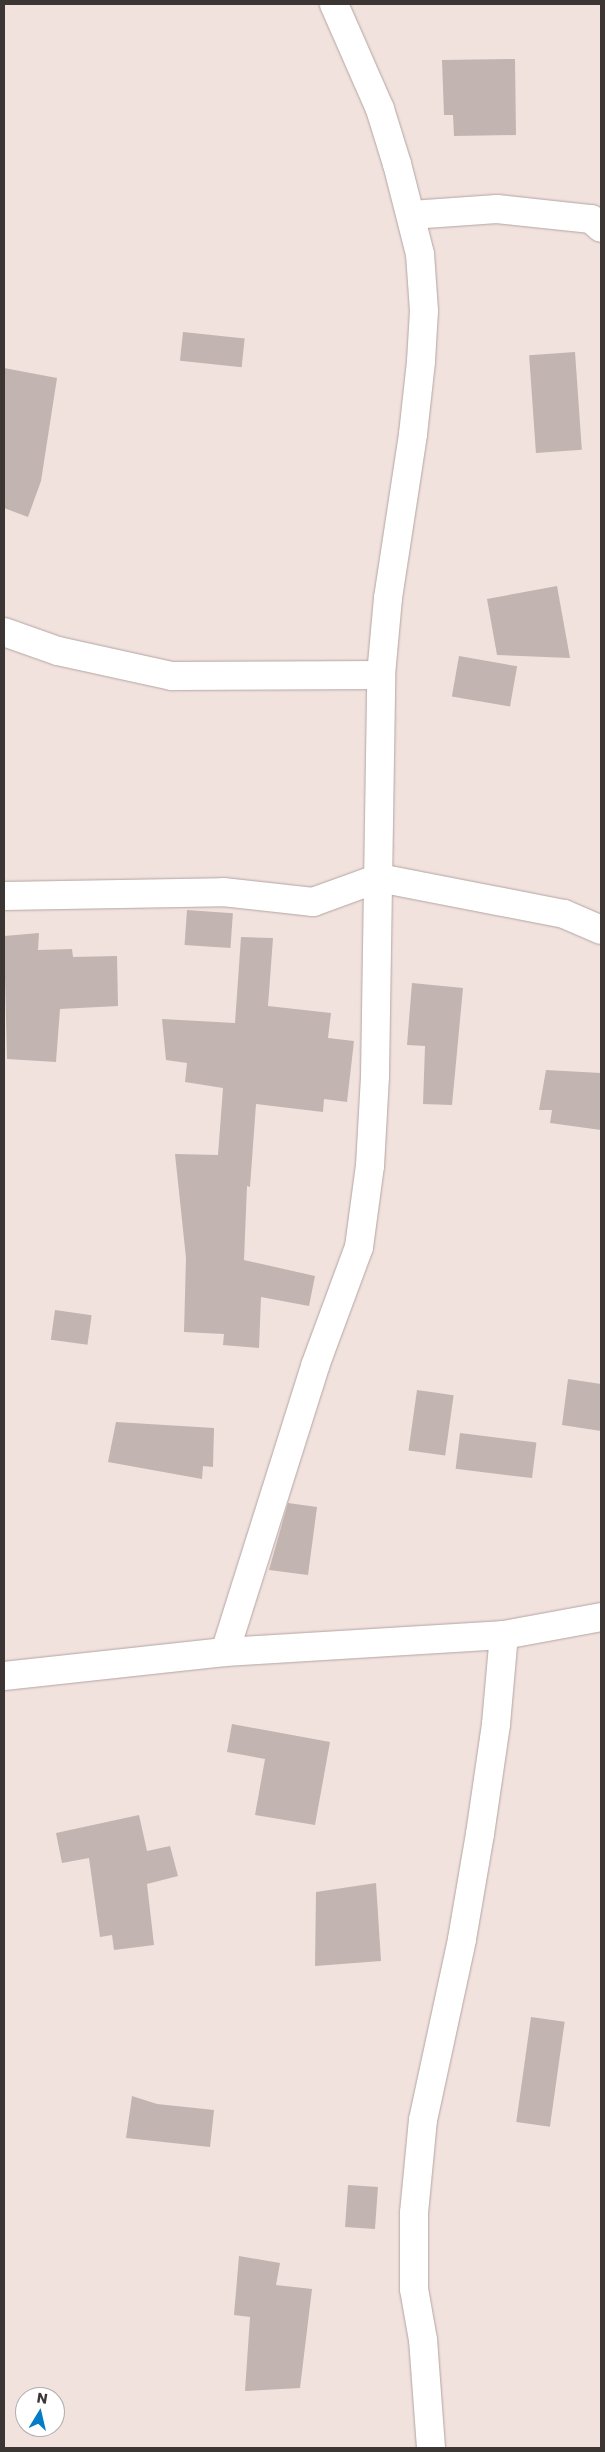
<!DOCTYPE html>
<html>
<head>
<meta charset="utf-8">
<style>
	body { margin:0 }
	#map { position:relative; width:605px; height:2452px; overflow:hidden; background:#f1e2de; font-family:Poppins,sans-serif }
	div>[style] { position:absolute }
	.building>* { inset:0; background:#c2b4b0; transform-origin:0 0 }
	.roads { filter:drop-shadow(0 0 1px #b4a5a2) drop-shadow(0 0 1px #b4a5a2) }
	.minor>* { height:28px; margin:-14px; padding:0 14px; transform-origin:14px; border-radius:14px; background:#fff }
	span { translate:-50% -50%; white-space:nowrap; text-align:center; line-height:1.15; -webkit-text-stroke:4.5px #fff; paint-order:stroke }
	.frame { position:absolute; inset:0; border:5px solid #3b3534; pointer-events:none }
	.north { position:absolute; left:15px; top:2387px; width:50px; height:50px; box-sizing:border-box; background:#fff; border:1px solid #b1aeae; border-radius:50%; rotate:9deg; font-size:14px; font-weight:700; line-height:20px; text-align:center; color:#3b3534 }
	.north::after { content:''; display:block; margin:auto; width:18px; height:22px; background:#057cc6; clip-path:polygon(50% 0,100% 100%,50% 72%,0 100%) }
</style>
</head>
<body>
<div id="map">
	<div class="building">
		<i style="clip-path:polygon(515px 59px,516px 135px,454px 136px,453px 115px,444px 115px,442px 60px)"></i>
		<i style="left:183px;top:332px;width:62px;height:29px;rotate:6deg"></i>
		<i style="left:575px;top:352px;width:98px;height:46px;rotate:86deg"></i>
		<i style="clip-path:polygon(4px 368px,57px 378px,41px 481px,28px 517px,4px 508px)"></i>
		<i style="clip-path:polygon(557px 586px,570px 658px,497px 655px,487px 599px)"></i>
		<i style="left:459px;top:656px;width:59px;height:41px;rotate:10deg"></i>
		<i style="left:187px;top:910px;width:46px;height:35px;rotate:4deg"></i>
		<i style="clip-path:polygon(39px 933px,38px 950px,72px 949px,73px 957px,117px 956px,118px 1006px,60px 1009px,56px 1062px,7px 1059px,4px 936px)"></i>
		<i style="clip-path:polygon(241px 937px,273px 938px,268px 1006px,331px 1013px,328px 1038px,354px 1041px,347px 1102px,324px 1099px,323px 1112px,256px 1104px,250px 1187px,247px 1186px,244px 1260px,315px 1276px,309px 1306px,261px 1297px,259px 1348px,223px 1345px,224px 1334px,184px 1332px,186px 1258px,175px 1154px,218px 1155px,223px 1088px,185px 1082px,187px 1063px,166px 1060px,162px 1019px,235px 1023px)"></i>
		<i style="clip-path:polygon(412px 983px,463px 988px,452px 1105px,423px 1104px,425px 1046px,407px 1045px)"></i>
		<i style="clip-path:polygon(546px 1070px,601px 1073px,601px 1130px,550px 1123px,552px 1110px,539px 1110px)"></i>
		<i style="left:55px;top:1310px;width:37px;height:30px;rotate:8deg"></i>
		<i style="clip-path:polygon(568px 1379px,601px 1384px,601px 1431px,562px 1425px)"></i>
		<i style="left:417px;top:1390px;width:37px;height:61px;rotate:8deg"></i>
		<i style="clip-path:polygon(116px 1422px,214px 1428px,213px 1467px,203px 1466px,202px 1479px,108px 1462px)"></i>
		<i style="left:460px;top:1433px;width:77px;height:36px;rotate:7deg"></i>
		<i style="clip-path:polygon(288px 1503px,317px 1507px,308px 1575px,269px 1570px)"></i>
		<i style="clip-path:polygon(232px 1724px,330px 1742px,315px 1825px,255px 1815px,265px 1759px,227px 1752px)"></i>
		<i style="clip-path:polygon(139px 1815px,147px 1851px,170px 1846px,178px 1876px,147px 1884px,154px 1945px,114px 1950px,112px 1935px,100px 1937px,89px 1858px,62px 1863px,56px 1833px)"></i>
		<i style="clip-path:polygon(376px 1883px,381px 1961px,315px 1966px,316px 1892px)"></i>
		<i style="left:531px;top:2017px;width:34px;height:106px;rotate:8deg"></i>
		<i style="clip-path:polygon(132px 2096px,157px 2104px,214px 2110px,210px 2147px,126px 2138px)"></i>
		<i style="left:348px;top:2185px;width:30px;height:42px;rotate:4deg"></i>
		<i style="clip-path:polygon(239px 2256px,280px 2263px,276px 2285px,312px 2289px,300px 2388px,245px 2391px,250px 2317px,234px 2315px)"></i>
	</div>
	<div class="roads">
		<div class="minor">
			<i style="left:411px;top:215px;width:86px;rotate:-4deg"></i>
			<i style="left:497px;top:209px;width:95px;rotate:6.1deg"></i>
			<i style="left:591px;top:219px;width:13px;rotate:42deg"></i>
			<i style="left:4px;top:632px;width:57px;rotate:19.4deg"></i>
			<i style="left:58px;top:651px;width:117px;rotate:12.4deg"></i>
			<i style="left:172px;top:676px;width:209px;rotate:-0.3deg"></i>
			<i style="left:4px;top:896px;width:219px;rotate:-1deg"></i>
			<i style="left:223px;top:892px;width:91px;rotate:6.3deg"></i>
			<i style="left:313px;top:902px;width:70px;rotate:-20deg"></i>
			<i style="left:379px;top:878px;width:188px;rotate:11deg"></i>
			<i style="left:564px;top:914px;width:40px;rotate:23.4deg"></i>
			<i style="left:225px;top:1652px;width:300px;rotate:-72.5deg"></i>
			<i style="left:315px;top:1366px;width:127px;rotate:-69.7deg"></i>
			<i style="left:359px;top:1247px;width:82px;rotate:-82.3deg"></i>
			<i style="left:370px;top:1166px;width:90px;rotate:-86.8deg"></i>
			<i style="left:375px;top:1076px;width:401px;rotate:-89.1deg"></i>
			<i style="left:381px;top:675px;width:77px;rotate:-84.8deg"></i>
			<i style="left:388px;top:598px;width:166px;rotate:-81.3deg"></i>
			<i style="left:413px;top:434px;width:73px;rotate:-83.7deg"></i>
			<i style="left:421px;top:361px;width:50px;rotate:-86.6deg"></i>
			<i style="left:424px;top:311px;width:57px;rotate:-94deg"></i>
			<i style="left:420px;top:254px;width:93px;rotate:-104.3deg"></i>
			<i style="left:397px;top:164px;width:58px;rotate:-107.2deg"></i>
			<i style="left:380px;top:109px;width:115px;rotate:-113.7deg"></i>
			<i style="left:4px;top:1676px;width:222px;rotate:-6.2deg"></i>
			<i style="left:225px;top:1652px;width:280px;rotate:-3.5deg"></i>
			<i style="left:504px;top:1635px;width:99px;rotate:-10.5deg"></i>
			<i style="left:431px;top:2448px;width:108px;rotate:-94.2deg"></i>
			<i style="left:423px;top:2340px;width:52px;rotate:-100deg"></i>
			<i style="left:414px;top:2289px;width:76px;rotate:-90deg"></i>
			<i style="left:414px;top:2213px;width:93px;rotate:-84.5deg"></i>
			<i style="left:423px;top:2120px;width:185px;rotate:-77.8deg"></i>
			<i style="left:462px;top:1939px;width:107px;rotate:-80.3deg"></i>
			<i style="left:480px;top:1834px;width:111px;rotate:-81.7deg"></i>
			<i style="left:496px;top:1724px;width:89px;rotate:-84.9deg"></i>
		</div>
	</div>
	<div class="frame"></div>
	<div class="north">N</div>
</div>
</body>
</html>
